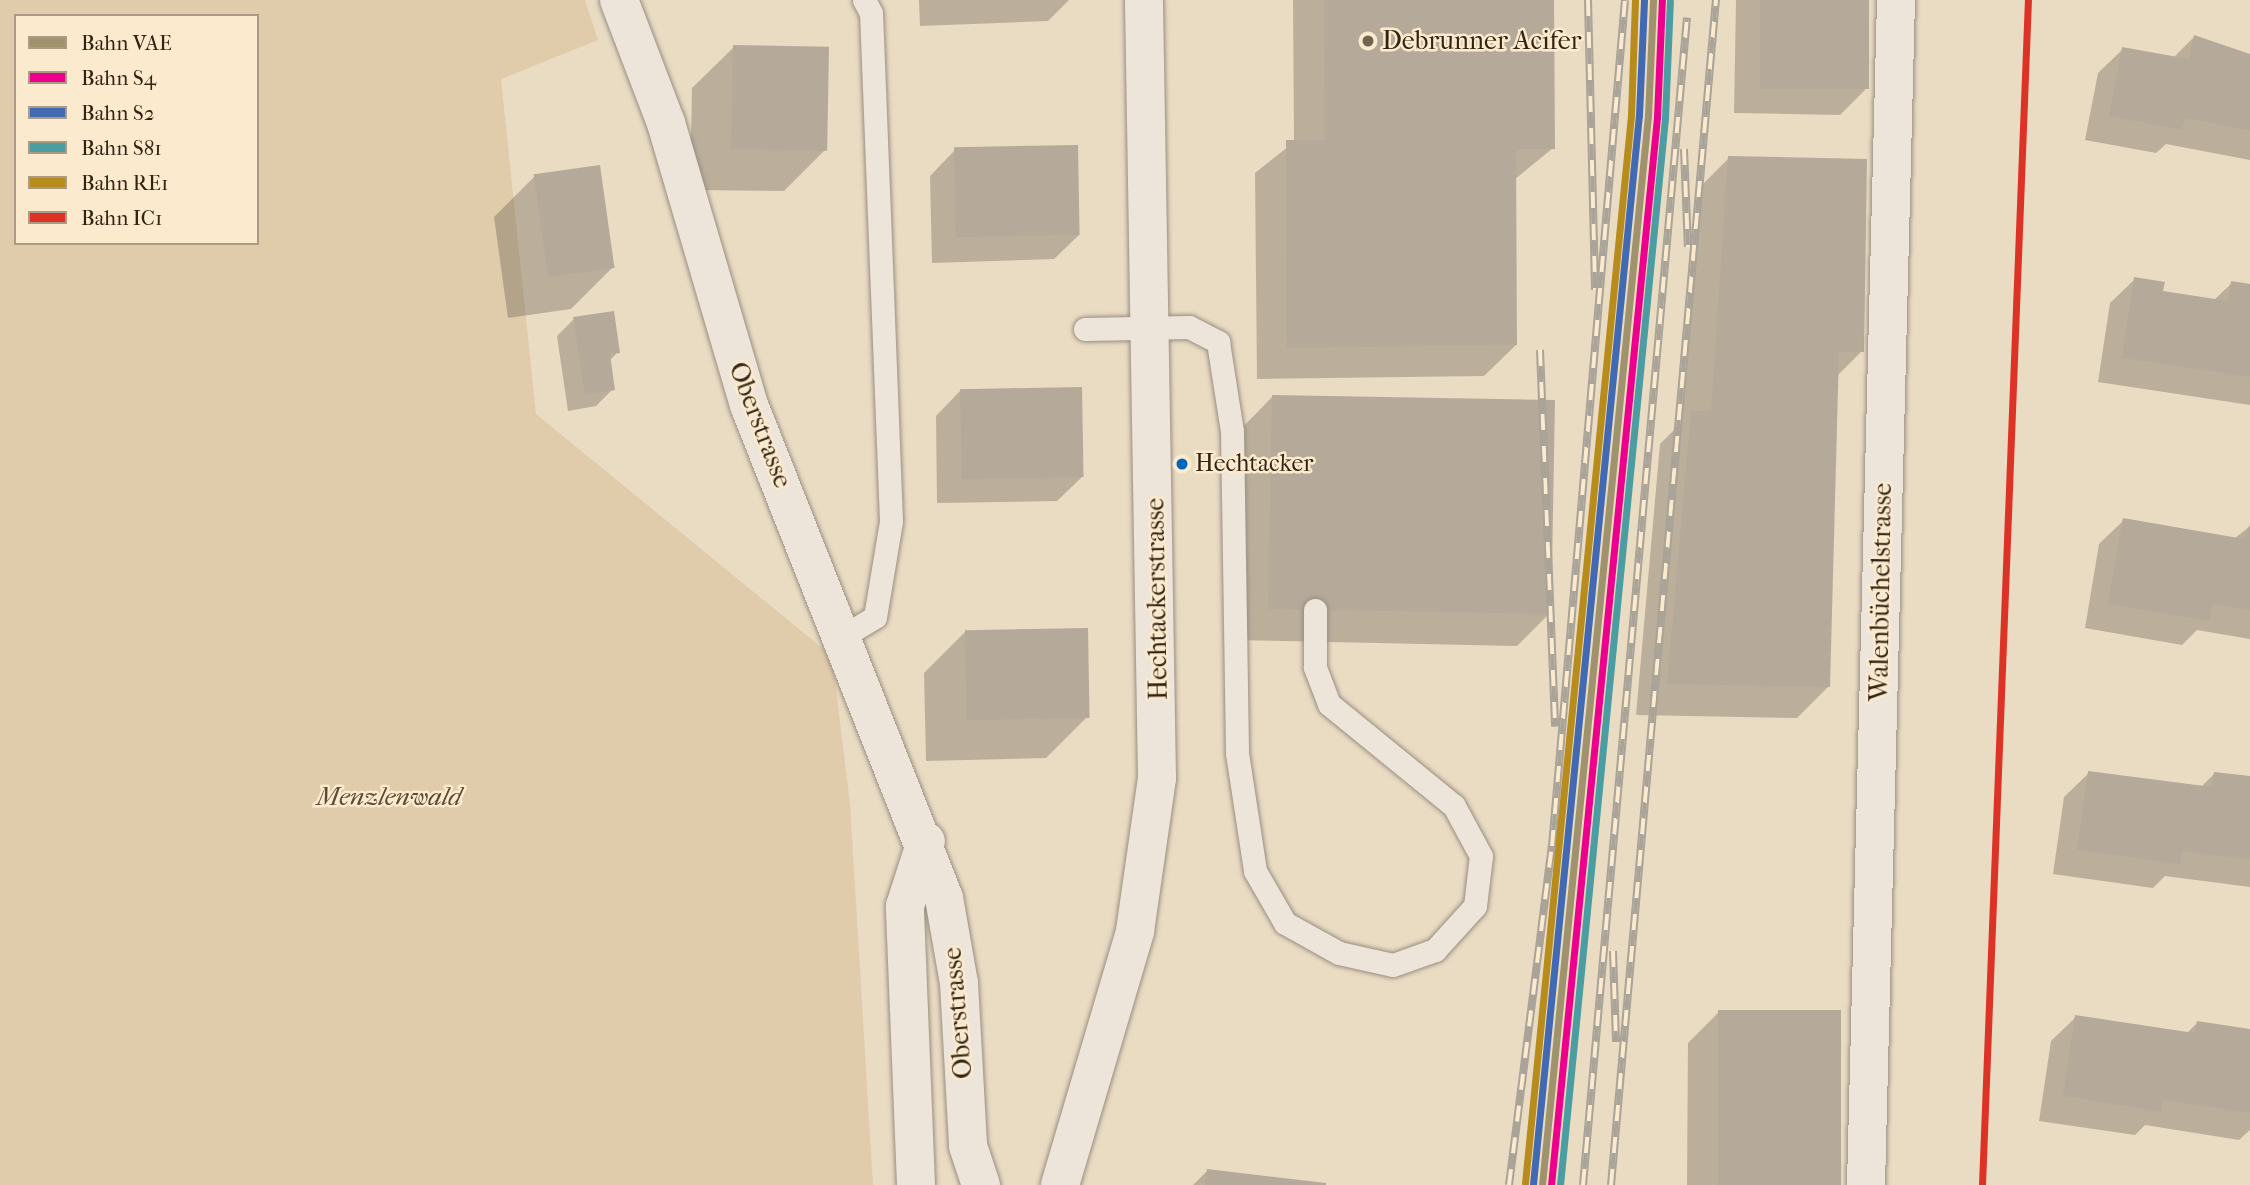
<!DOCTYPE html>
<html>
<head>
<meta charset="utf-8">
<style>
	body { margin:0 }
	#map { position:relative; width:2250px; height:1185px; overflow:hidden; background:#eadbc3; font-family:"IM FELL French Canon",serif }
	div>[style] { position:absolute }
	.green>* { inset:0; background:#e0ccab }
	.shadow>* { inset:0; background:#0003 }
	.building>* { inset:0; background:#b5aa9a; transform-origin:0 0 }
	.roads { filter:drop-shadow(0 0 2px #998f80) drop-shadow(0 0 2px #998f80) }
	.service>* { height:23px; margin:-11.5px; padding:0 11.5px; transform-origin:11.5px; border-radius:11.5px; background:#ede5d9 }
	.minor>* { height:38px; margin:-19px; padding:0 19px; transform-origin:19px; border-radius:19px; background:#ede5d9 }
	.tertiary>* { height:38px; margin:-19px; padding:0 19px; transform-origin:19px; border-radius:19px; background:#ede5d9 }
	.rail>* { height:8px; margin-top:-4px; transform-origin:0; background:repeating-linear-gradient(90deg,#fceace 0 16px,#a9a398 0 32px); box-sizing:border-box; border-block:2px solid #a9a398 }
	.rail-1>* { height:7px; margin:-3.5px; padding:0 3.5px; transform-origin:3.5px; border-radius:3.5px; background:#a0926c }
	.rail-2>* { height:7px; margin:-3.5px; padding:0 3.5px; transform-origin:3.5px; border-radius:3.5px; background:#ec008c }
	.rail-3>* { height:7px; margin:-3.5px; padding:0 3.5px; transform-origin:3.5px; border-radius:3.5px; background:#426ab3 }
	.rail-4>* { height:7px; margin:-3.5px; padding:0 3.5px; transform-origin:3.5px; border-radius:3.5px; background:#4c9da1 }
	.rail-5>* { height:7px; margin:-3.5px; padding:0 3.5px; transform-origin:3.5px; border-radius:3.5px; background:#b78b1c }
	.rail-6>* { height:7px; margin:-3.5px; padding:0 3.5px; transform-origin:3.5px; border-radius:3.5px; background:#dd3327 }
	.dots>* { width:19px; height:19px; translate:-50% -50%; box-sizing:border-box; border:4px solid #fceace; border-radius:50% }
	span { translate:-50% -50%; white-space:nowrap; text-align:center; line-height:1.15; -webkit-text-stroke:5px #fceace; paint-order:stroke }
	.bus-label { font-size:24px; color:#312414 }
	.left { translate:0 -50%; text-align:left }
	.poi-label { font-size:26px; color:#312414 }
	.street-label { font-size:26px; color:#312414 }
	.park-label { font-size:26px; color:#5b4b35; font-style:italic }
	.legend { position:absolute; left:14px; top:14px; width:245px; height:231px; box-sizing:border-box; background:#fceace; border:2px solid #ab9b84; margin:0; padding:9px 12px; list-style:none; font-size:21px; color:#312414 }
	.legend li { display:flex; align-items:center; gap:14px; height:35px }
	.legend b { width:35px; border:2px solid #ab9b84 }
</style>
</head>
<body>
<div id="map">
	<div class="green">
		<i style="clip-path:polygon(evenodd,0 0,585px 0,598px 40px,501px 79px,536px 414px,832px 656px,850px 804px,873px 1185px,0 1185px,0 0,16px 16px,257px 16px,257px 243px,16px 243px,16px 16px)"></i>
	</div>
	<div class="shadow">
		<i style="clip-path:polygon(919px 0,1069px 0,1048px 21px,920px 26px)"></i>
		<i style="clip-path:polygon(1293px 0,1552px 0,1553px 148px,1514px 180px,1516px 345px,1484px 376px,1257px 379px,1255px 173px,1294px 142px)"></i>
		<i style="clip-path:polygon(1736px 0,1867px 0,1865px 90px,1840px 115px,1734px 113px)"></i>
		<i style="clip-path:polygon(2194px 37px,2250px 56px,2250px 160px,2166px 144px,2156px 153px,2085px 140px,2098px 73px,2123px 49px,2173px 58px)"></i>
		<i style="clip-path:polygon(734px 47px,825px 150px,784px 191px,690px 190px,692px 88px)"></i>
		<i style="clip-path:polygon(954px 151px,1079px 235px,1054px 259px,932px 263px,930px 176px)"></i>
		<i style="clip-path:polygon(1729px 158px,1862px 351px,1837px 376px,1828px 687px,1797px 718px,1636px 715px,1660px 444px,1682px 422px,1698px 189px)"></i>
		<i style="clip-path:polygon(535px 176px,612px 268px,571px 309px,508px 318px,494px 217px)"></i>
		<i style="clip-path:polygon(2135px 279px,2161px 292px,2214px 300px,2232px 283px,2250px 286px,2250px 405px,2098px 382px,2110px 303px)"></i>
		<i style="clip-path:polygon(574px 319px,618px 352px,609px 361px,613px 389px,596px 406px,568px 411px,557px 336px)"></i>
		<i style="clip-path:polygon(960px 391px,1082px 477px,1057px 501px,937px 503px,936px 416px)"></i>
		<i style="clip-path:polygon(1272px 397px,1548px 615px,1517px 646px,1235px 640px,1241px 429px)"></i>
		<i style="clip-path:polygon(2124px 520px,2234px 539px,2250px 526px,2250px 639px,2197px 630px,2182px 645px,2085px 628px,2099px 544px)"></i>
		<i style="clip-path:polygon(965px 632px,1087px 717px,1046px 758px,926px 761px,924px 673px)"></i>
		<i style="clip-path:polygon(2089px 773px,2201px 787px,2215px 773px,2250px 778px,2250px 887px,2165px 876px,2153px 888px,2053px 874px,2064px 797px)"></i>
		<i style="clip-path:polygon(1719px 1012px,1837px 1185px,1687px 1185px,1688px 1043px)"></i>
		<i style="clip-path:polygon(2076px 1017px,2187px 1033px,2197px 1023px,2250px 1031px,2250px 1130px,2239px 1140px,2145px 1125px,2135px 1135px,2039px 1121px,2051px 1041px)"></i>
		<i style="clip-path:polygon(1207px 1171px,1326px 1185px,1193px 1185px)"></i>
	</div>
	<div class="building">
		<i style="clip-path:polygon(1324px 0,1554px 0,1555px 149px,1516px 149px,1517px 345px,1287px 348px,1286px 140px,1325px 140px)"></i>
		<i style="left:1760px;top:0;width:109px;height:89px"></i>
		<i style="clip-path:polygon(2194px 35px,2250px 54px,2250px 131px,2185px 118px,2182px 130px,2109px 116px,2122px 47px,2189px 59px)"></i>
		<i style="left:733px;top:45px;width:96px;height:104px;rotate:1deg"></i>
		<i style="left:1078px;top:145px;width:90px;height:124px;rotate:89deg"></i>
		<i style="clip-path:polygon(1728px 156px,1867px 159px,1864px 352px,1839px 352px,1830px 687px,1667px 684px,1691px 411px,1711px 411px)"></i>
		<i style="left:600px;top:165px;width:104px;height:67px;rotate:82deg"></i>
		<i style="clip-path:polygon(2134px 277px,2165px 282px,2163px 291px,2228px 301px,2231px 281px,2250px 284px,2250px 377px,2122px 358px)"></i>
		<i style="clip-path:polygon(614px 311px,620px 353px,610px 354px,615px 390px,585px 395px,573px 317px)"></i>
		<i style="left:1082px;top:387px;width:90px;height:122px;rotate:89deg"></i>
		<i style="left:1272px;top:395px;width:283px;height:214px;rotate:1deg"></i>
		<i style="clip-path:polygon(2123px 518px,2244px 539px,2250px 524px,2250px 610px,2212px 604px,2209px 621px,2108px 604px)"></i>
		<i style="left:1088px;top:628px;width:90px;height:123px;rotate:89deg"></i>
		<i style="clip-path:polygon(2088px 771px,2212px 787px,2214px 772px,2250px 776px,2250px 860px,2182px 851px,2180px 864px,2077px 850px)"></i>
		<i style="left:1718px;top:1010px;width:123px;height:175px"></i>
		<i style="clip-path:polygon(2075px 1015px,2194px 1033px,2197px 1021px,2250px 1029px,2250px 1113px,2163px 1100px,2161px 1112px,2063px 1096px)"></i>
		<i style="clip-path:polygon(1207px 1169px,1326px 1183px,1326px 1185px,1205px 1185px)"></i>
	</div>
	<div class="roads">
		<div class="service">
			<i style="left:1085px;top:329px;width:104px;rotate:-1.1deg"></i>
			<i style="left:1189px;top:327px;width:33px;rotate:27deg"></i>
			<i style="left:1218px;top:342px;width:90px;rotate:81.1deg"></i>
			<i style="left:1232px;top:431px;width:322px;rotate:89.1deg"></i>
			<i style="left:1237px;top:753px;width:119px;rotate:81.3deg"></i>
			<i style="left:1255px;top:871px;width:60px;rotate:60deg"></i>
			<i style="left:1285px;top:923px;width:62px;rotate:29.1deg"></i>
			<i style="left:1339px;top:953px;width:55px;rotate:12.5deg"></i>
			<i style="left:1393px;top:965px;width:45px;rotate:-19.7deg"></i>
			<i style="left:1435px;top:950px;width:59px;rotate:-47.7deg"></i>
			<i style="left:1475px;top:906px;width:50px;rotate:-83.2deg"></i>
			<i style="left:1481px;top:856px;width:57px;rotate:-118.4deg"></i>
			<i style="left:1454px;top:806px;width:161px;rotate:-140.8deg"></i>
			<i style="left:1329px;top:704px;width:40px;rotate:-111deg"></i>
			<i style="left:1315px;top:667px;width:57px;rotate:-90deg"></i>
			<i style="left:845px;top:635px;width:35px;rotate:-31deg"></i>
			<i style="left:875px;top:617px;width:97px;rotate:-80.5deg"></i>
			<i style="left:891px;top:521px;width:508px;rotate:-92.25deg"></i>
			<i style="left:871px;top:13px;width:15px;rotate:-118deg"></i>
		</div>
		<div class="minor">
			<i style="left:619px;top:0;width:132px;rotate:69.1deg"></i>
			<i style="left:666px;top:123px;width:294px;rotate:73.6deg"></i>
			<i style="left:749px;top:405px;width:530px;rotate:68.42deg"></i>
			<i style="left:944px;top:898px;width:86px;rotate:80deg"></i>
			<i style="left:959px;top:983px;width:163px;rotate:86.8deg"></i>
			<i style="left:968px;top:1146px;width:41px;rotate:71.6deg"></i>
			<i style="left:916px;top:1185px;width:279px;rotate:-92.3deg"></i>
			<i style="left:905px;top:906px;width:68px;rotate:-72.1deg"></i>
			<i style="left:1866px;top:1185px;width:1185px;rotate:-88.55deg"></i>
		</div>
		<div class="tertiary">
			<i style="left:1060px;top:1185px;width:265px;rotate:-73.5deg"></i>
			<i style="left:1135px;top:931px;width:155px;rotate:-81.8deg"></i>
			<i style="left:1157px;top:778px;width:778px;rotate:-90.96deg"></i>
		</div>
	</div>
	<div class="rail">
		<i style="left:1588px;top:0;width:290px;rotate:88.6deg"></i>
		<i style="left:1684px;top:149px;width:98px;rotate:87.7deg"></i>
		<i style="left:1540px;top:350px;width:377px;rotate:87.7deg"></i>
		<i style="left:1613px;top:951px;width:91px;rotate:88.1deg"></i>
		<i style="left:1509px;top:1185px;width:342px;rotate:-82.8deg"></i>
		<i style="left:1552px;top:846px;width:849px;rotate:-85.07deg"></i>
		<i style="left:1583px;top:1185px;width:1172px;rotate:-84.91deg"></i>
		<i style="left:1611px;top:1185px;width:1190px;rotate:-84.94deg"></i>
	</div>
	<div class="rail-1">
		<i style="left:1542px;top:1185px;width:1074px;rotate:-84.34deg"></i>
		<i style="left:1648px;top:116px;width:116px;rotate:-87.5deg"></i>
	</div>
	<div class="rail-2">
		<i style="left:1551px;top:1185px;width:1073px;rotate:-84.33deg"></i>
		<i style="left:1657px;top:117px;width:117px;rotate:-87.6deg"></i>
	</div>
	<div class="rail-3">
		<i style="left:1533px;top:1184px;width:1074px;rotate:-84.34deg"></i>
		<i style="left:1639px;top:115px;width:115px;rotate:-87.5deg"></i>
	</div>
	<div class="rail-4">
		<i style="left:1560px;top:1185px;width:1072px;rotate:-84.38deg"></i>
		<i style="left:1665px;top:118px;width:117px;rotate:-87.6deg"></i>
	</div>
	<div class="rail-5">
		<i style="left:1525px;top:1183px;width:1073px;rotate:-84.33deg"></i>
		<i style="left:1631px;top:115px;width:115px;rotate:-88deg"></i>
	</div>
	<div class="rail-6">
		<i style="left:1982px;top:1185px;width:1186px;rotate:-87.78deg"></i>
	</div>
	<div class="dots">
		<i style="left:1368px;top:41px;background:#726451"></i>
		<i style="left:1182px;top:464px;background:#0065bd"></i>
	</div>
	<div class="bus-label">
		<span class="left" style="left:1195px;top:464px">Hechtacker</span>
	</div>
	<div class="poi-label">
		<span class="left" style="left:1382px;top:41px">Debrunner Acifer</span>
	</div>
	<div class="street-label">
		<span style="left:760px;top:425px;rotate:69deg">Oberstrasse</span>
		<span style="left:1881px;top:592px;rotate:-89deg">Walenbüchelstrasse</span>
		<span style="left:1157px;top:599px;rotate:-91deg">Hechtackerstrasse</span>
		<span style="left:958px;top:1013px;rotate:-95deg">Oberstrasse</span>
	</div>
	<div class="park-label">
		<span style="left:389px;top:797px">Menzlenwald</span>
	</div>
	<ul class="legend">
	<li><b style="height:9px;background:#a0926c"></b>Bahn VAE</li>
	<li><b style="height:9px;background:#ec008c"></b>Bahn S4</li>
	<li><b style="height:9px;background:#426ab3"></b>Bahn S2</li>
	<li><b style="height:9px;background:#4c9da1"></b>Bahn S81</li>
	<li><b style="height:9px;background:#b78b1c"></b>Bahn RE1</li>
	<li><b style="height:9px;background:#dd3327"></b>Bahn IC1</li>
	</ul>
</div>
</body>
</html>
